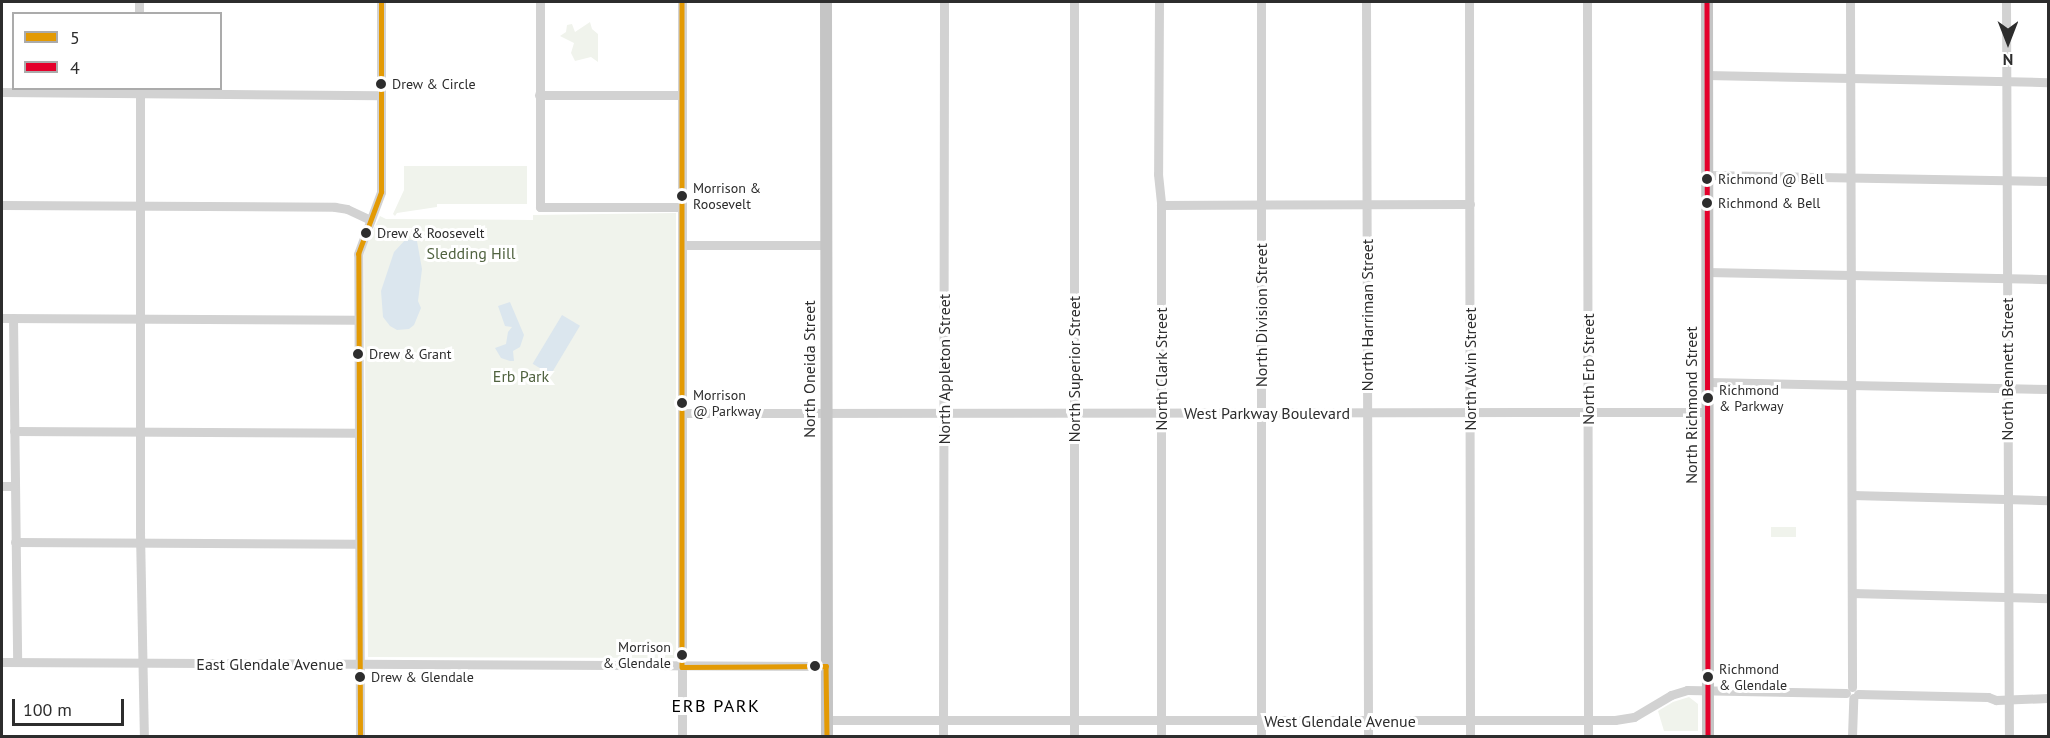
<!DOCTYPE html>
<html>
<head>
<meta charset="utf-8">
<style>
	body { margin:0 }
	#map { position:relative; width:2050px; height:738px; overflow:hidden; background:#fff; font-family:"PT Sans",sans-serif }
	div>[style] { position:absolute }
	.green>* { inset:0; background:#f0f3ec; transform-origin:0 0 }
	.water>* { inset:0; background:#dbe6ee; transform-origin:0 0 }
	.minor>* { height:9px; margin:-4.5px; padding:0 4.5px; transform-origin:4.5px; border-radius:4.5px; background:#d2d2d2 }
	.major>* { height:12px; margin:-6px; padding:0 6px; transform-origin:6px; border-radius:6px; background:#c5c5c5 }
	.bus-1>* { height:4.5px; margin:-2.25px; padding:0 2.25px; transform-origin:2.25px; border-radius:2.25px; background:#e39a04 }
	.bus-2>* { height:4.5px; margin:-2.25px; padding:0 2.25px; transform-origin:2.25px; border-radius:2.25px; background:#e4002b }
	.dots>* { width:16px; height:16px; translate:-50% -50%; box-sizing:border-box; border:3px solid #fff; border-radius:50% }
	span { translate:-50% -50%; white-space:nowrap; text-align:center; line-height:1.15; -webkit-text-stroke:6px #fff; paint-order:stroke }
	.bus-label { font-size:14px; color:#2d2d2d }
	.left { translate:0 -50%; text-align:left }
	.right { translate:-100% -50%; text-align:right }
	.park-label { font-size:16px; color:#516340 }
	.street-label { font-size:16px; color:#2d2d2d }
	.neighbourhood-label { font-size:18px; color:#000; letter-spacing:1.5px }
	.frame { position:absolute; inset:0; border:3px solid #2d2d2d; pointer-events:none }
	.legend { position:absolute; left:12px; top:12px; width:210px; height:78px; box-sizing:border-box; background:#fff; border:2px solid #ababab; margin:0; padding:8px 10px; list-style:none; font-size:18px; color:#2d2d2d }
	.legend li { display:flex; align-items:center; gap:12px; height:30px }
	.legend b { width:30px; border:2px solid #ababab }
	.north { position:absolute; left:1978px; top:12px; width:60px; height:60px; -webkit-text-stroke:4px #fff; paint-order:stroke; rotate:180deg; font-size:16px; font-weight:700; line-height:24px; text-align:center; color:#2d2d2d }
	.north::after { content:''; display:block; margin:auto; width:21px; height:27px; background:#2d2d2d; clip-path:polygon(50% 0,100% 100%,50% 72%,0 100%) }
	.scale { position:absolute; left:12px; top:699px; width:112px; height:27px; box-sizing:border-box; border:3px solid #2d2d2d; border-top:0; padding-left:8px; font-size:18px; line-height:21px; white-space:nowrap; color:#2d2d2d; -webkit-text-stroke:4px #fff; paint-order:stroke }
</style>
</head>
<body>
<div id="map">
	<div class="green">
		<i style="clip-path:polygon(590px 22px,592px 29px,598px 34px,598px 62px,591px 57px,575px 61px,571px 53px,574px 43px,560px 36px,566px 32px,567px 25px,572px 24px,575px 32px)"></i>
		<i style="clip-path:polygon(404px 166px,527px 166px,527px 204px,437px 204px,437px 207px,397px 213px,395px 216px,393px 214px,404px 190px)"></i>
		<i style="clip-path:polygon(676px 213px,676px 658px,368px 657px,364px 254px,366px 244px,380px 216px,386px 219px,533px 220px,533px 215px)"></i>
		<i style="left:1771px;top:527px;width:25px;height:10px"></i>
		<i style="clip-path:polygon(1689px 697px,1698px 704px,1698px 731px,1664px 731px,1658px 711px,1673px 702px)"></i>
	</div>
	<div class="water">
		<i style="clip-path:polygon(406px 239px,417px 241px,422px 269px,418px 301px,421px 308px,414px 325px,409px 329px,397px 330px,390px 326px,383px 317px,381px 291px,394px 252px)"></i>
		<i style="clip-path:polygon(510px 302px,524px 335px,520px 347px,513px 351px,514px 361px,510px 361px,501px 358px,495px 348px,506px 344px,508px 332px,512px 327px,505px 326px,498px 306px)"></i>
		<i style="left:562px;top:315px;width:21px;height:57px;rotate:31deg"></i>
	</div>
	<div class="minor">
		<i style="left:139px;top:2px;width:12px;rotate:90deg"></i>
		<i style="left:540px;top:2px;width:205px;rotate:90deg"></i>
		<i style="left:540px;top:207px;width:142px"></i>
		<i style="left:682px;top:2px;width:734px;rotate:90deg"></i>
		<i style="left:1159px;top:2px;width:172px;rotate:90.3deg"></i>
		<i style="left:1158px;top:174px;width:31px;rotate:84deg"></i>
		<i style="left:1161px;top:205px;width:531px;rotate:90deg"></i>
		<i style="left:1366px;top:2px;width:734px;rotate:89.84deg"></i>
		<i style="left:1469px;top:2px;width:734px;rotate:89.92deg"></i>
		<i style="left:1587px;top:2px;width:734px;rotate:89.92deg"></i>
		<i style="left:1850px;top:2px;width:685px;rotate:89.83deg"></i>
		<i style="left:2006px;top:2px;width:734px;rotate:89.77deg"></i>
		<i style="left:1706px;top:75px;width:342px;rotate:1.2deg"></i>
		<i style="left:140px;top:88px;width:445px;rotate:90deg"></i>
		<i style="left:140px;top:533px;width:203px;rotate:88.9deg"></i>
		<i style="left:2px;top:92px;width:378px;rotate:0.5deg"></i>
		<i style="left:539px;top:95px;width:143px"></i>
		<i style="left:1707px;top:175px;width:341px;rotate:1deg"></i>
		<i style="left:2px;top:205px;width:333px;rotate:0.3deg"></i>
		<i style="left:335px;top:207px;width:12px;rotate:9deg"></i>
		<i style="left:347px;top:209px;width:26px;rotate:25deg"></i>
		<i style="left:1161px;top:205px;width:309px;rotate:-0.2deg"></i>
		<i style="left:682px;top:245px;width:144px"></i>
		<i style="left:1707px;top:272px;width:341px;rotate:1.2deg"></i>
		<i style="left:2px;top:318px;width:356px;rotate:0.3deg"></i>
		<i style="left:13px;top:318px;width:344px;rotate:89.3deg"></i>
		<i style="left:1708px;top:382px;width:340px;rotate:1.2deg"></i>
		<i style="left:682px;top:413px;width:1026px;rotate:-0.06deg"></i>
		<i style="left:14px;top:431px;width:344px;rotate:0.3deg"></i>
		<i style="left:2px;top:486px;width:12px"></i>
		<i style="left:1852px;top:495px;width:196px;rotate:1.5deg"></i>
		<i style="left:15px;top:542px;width:343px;rotate:0.3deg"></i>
		<i style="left:1852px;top:593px;width:196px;rotate:1.5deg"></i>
		<i style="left:2px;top:662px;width:824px;rotate:0.28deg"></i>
		<i style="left:1858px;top:694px;width:130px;rotate:1.3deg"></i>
		<i style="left:1988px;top:697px;width:9px;rotate:21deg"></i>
		<i style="left:1996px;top:700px;width:52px;rotate:-2.2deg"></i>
		<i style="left:826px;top:720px;width:789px"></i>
		<i style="left:1615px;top:720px;width:19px;rotate:-9deg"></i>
		<i style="left:1634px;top:717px;width:43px;rotate:-30.7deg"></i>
		<i style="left:1671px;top:695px;width:17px;rotate:-17deg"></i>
		<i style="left:1687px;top:690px;width:159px;rotate:1.1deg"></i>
		<i style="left:360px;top:736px;width:482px;rotate:-90.2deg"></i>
		<i style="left:358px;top:254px;width:66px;rotate:-69.6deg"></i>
		<i style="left:381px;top:192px;width:190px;rotate:-90deg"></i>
		<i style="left:943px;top:736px;width:734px;rotate:-89.92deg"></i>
		<i style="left:1074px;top:736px;width:734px;rotate:-90deg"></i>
		<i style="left:1261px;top:736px;width:734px;rotate:-90deg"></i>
		<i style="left:1852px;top:736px;width:38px;rotate:-88deg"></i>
	</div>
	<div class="major">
		<i style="left:826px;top:2px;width:734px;rotate:89.92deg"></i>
		<i style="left:1707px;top:2px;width:734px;rotate:89.92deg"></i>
	</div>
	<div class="bus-1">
		<i style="left:682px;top:2px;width:665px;rotate:90deg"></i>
		<i style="left:826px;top:666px;width:70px;rotate:89.2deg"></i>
		<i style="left:682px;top:667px;width:144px;rotate:-0.4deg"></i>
		<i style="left:360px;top:736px;width:482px;rotate:-90.2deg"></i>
		<i style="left:358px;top:254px;width:66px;rotate:-69.6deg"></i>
		<i style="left:381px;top:192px;width:190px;rotate:-90deg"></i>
	</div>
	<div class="bus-2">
		<i style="left:1707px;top:2px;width:734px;rotate:89.92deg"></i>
	</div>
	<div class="dots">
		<i style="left:381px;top:84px;background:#2d2d2d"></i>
		<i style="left:1707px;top:179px;background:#2d2d2d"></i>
		<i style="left:682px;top:196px;background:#2d2d2d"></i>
		<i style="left:1707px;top:203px;background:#2d2d2d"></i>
		<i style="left:366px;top:233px;background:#2d2d2d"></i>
		<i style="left:358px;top:354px;background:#2d2d2d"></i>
		<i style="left:1708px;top:398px;background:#2d2d2d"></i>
		<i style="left:682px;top:403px;background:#2d2d2d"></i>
		<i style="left:682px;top:655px;background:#2d2d2d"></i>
		<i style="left:815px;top:666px;background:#2d2d2d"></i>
		<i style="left:360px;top:677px;background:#2d2d2d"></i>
		<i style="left:1708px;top:677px;background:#2d2d2d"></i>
	</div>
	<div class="bus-label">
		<span class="left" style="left:392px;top:84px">Drew &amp; Circle</span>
		<span class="left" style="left:1718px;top:179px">Richmond @ Bell</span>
		<span class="left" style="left:693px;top:196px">Morrison &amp;<br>Roosevelt</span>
		<span class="left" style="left:1718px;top:203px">Richmond &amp; Bell</span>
		<span class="left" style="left:377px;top:233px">Drew &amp; Roosevelt</span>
		<span class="left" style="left:369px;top:354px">Drew &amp; Grant</span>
		<span class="left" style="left:1719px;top:398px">Richmond<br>&amp; Parkway</span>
		<span class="left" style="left:693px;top:403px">Morrison<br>@ Parkway</span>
		<span class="right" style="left:671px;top:655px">Morrison<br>&amp; Glendale</span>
		<span class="left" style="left:1719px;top:677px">Richmond<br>&amp; Glendale</span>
		<span class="left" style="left:371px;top:677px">Drew &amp; Glendale</span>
	</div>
	<div class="park-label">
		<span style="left:471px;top:253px">Sledding Hill</span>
		<span style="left:521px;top:376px">Erb Park</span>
	</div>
	<div class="street-label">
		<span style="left:1261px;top:315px;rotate:-90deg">North Division Street</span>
		<span style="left:1367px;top:315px;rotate:-90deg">North Harriman Street</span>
		<span style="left:809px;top:369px;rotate:-90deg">North Oneida Street</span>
		<span style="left:944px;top:369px;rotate:-90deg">North Appleton Street</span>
		<span style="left:1074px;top:369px;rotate:-90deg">North Superior Street</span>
		<span style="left:1161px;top:369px;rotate:-90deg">North Clark Street</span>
		<span style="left:1470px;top:369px;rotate:-90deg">North Alvin Street</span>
		<span style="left:1588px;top:369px;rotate:-90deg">North Erb Street</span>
		<span style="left:2007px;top:369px;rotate:-90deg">North Bennett Street</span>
		<span style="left:1691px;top:405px;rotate:-90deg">North Richmond Street</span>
		<span style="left:1267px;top:413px">West Parkway Boulevard</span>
		<span style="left:270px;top:664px">East Glendale Avenue</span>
		<span style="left:1340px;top:721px">West Glendale Avenue</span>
	</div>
	<div class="neighbourhood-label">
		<span style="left:716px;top:706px">ERB PARK</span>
	</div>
	<div class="frame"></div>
	<ul class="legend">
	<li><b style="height:8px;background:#e39a04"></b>5</li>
	<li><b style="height:8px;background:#e4002b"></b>4</li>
	</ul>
	<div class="north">N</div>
	<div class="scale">100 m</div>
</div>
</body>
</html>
